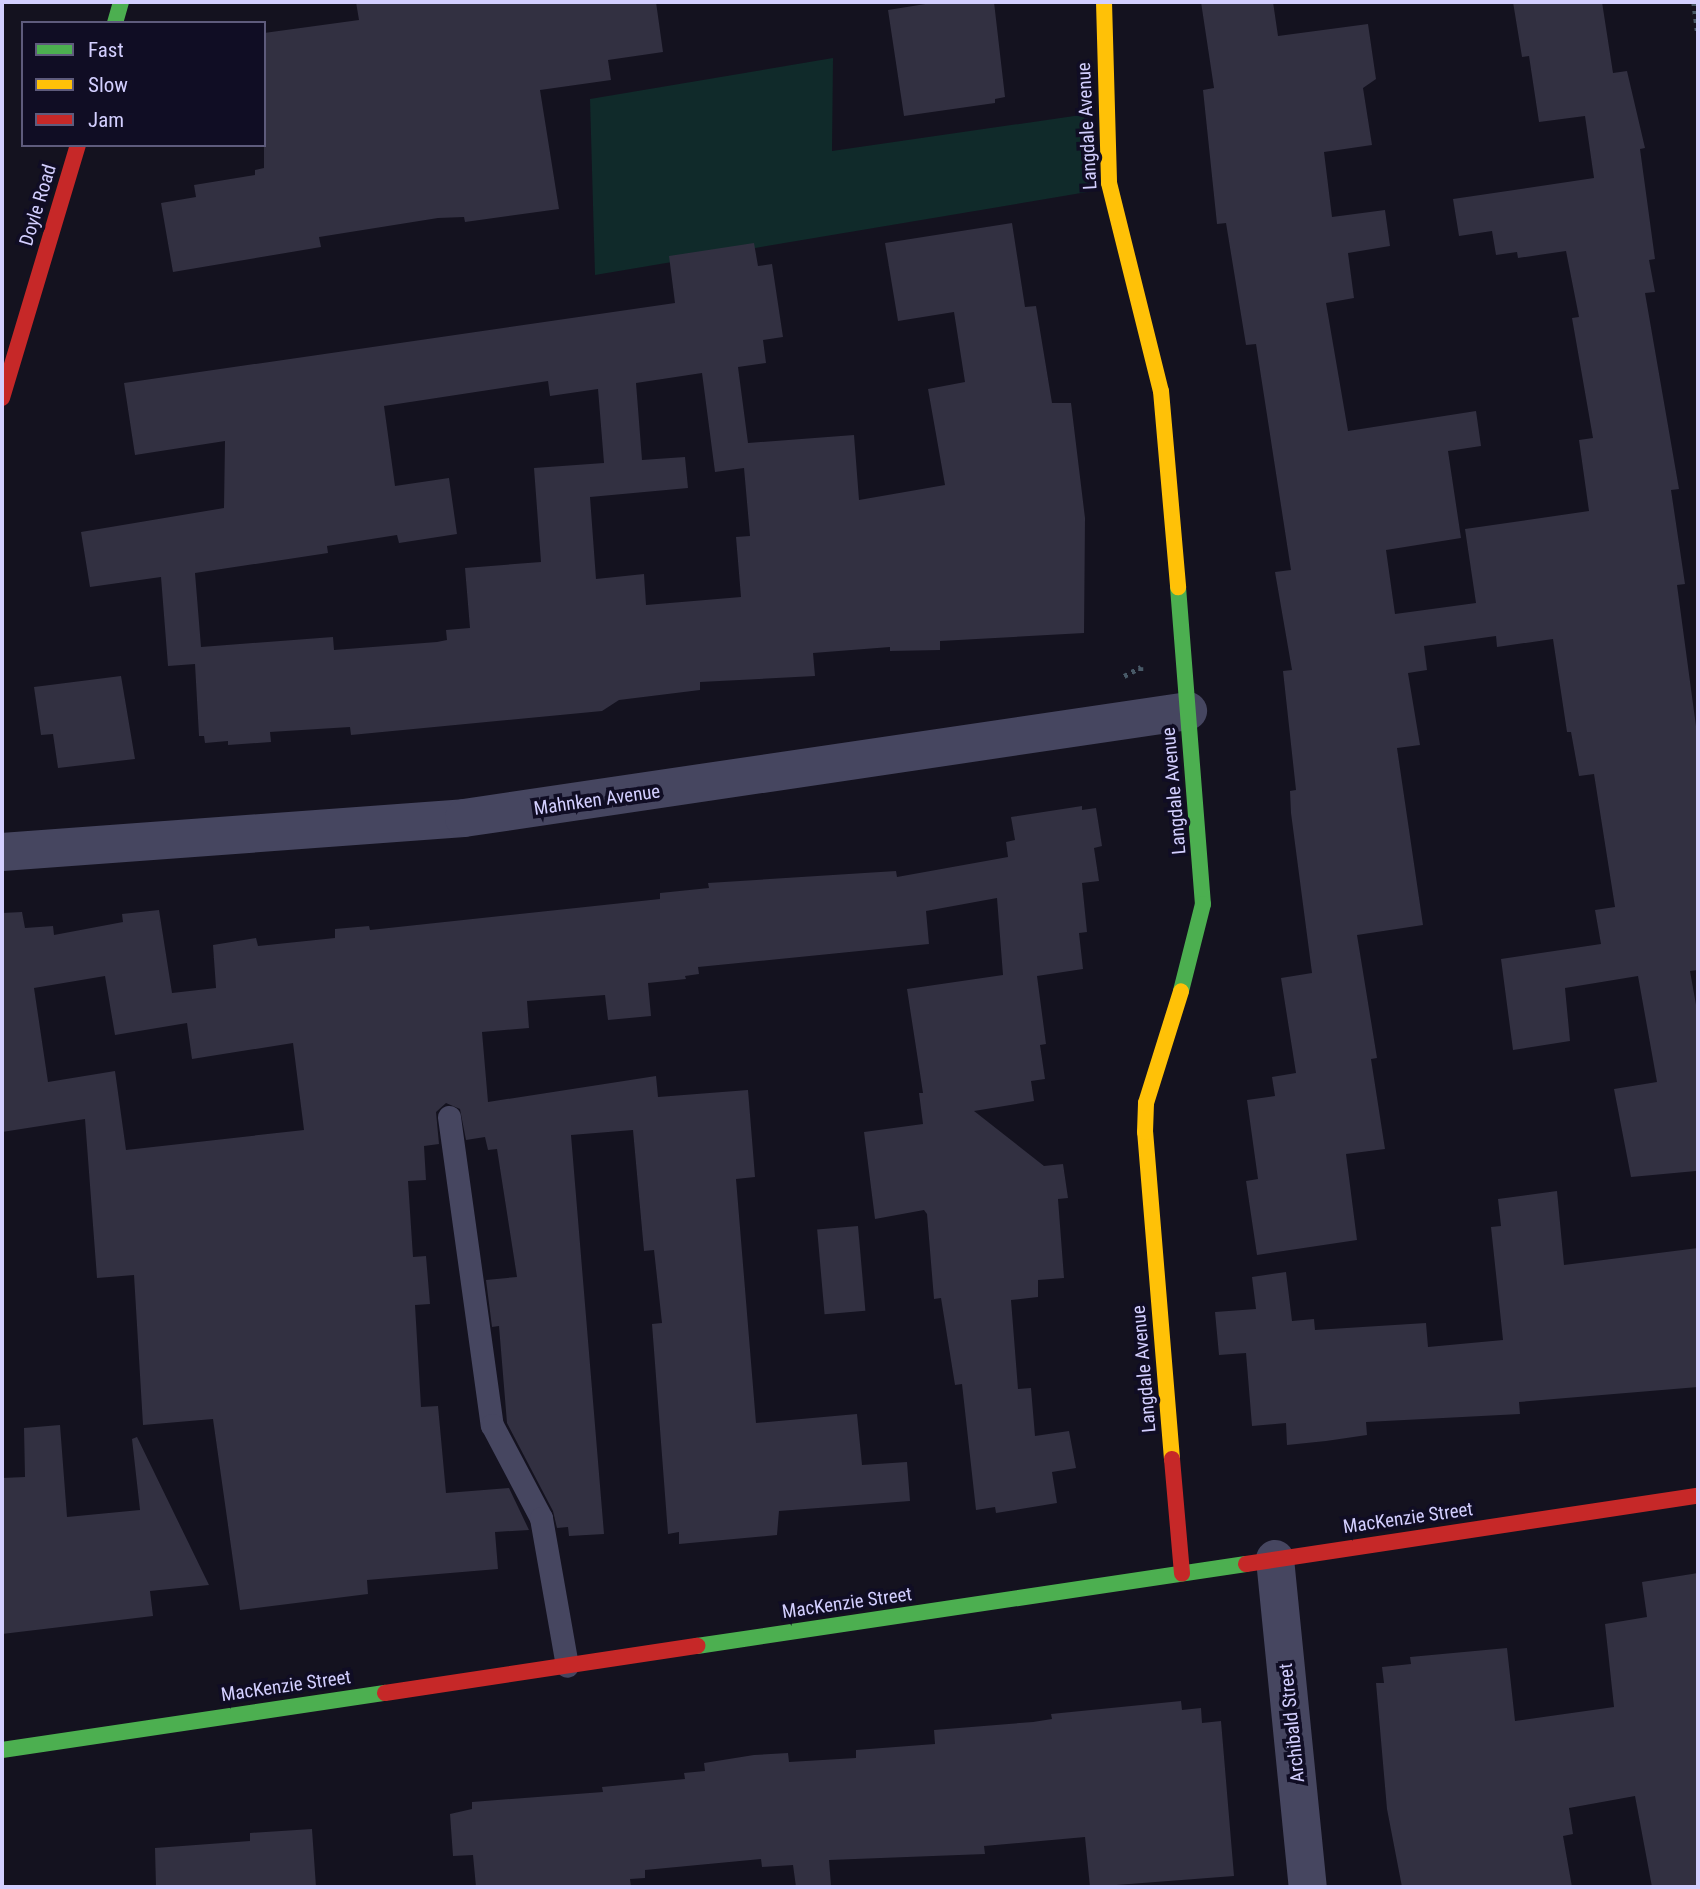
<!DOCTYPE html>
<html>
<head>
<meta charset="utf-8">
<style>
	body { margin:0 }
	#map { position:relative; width:1700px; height:1889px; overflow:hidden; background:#14121f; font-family:"Roboto Condensed",sans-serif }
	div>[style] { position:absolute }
	.green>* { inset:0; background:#102a2a }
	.building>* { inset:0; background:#323041; transform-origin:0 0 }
	.path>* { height:4.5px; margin-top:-2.25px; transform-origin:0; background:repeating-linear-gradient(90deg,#485967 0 3.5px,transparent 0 8.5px) }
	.lane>* { height:23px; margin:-11.5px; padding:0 11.5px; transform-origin:11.5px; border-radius:11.5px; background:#464660 }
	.street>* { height:38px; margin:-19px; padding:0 19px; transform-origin:19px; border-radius:19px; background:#464660 }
	.fast>* { height:16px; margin:-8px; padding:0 8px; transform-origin:8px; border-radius:8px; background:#4caf50 }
	.slow>* { height:16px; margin:-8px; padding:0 8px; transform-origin:8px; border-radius:8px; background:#ffc107 }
	.jam>* { height:16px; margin:-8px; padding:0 8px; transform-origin:8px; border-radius:8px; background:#c62828 }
	span { translate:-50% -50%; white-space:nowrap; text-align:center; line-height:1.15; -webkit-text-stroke:7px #100d24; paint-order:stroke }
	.street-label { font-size:19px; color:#d3cfff }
	.frame { position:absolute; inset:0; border:4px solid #d3cfff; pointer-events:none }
	.legend { position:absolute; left:21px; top:21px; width:245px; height:126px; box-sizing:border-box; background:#100d24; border:2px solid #5e5b7c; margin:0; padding:9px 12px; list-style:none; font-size:21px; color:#d3cfff }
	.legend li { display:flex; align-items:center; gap:14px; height:35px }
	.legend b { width:35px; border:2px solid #5e5b7c }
</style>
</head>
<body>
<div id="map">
	<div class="green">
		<i style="clip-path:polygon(833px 58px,832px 151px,1088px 114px,1093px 191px,595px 275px,590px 99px)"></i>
	</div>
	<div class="building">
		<i style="clip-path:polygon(356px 2px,656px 2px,663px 52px,608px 60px,611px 80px,540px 90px,559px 209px,465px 222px,464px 217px,438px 218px,319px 237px,321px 247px,173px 272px,161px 203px,196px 197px,194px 185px,255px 175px,255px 170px,264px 168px,264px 33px,359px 20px)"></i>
		<i style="clip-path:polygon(938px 2px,994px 2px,1005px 97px,995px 99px,995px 103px,904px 116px,888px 10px)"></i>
		<i style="clip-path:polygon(1201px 2px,1273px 2px,1278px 36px,1368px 24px,1376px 79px,1363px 88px,1372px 145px,1324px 152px,1332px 217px,1385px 210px,1390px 246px,1348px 253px,1354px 298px,1326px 303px,1348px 431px,1476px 411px,1481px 446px,1448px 451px,1461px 538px,1386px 550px,1395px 614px,1476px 603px,1465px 529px,1589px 511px,1579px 440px,1593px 438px,1572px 318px,1579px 317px,1566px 251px,1518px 258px,1517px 252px,1496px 255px,1492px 231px,1459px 236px,1453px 199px,1594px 178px,1585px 116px,1539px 122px,1529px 56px,1522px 57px,1513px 2px,1602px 2px,1613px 73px,1627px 71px,1645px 148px,1640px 149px,1655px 259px,1649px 260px,1655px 292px,1645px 293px,1679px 489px,1671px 490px,1685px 584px,1677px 585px,1698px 741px,1698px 970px,1690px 971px,1698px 1016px,1696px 1171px,1631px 1177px,1614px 1089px,1657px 1082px,1638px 976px,1565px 988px,1570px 1041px,1513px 1050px,1501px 959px,1601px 944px,1595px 910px,1615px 907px,1594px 774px,1579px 776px,1571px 732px,1567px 732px,1553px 639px,1497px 647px,1496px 636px,1424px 646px,1427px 670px,1408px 673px,1420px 745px,1397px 748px,1423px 925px,1357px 935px,1377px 1058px,1371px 1059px,1385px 1149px,1346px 1154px,1357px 1240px,1257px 1255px,1246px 1181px,1258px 1179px,1247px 1100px,1275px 1096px,1272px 1077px,1296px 1073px,1281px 978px,1312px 973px,1291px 813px,1290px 791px,1296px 790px,1283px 671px,1292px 670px,1275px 572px,1291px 570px,1256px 344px,1246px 345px,1226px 223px,1217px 224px,1203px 90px,1214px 88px)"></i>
		<i style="clip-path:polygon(evenodd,1012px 223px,1025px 307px,1036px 306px,1052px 403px,1071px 403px,1085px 518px,1084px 633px,940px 641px,940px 650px,890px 651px,890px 647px,813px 653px,815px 676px,700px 682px,700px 690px,619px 700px,602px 711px,351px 735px,350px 727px,270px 732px,271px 742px,228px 745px,228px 741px,205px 743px,204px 736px,199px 736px,195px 664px,168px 666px,161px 577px,90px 587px,81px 532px,224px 508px,225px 441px,135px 455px,124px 383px,675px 303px,669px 256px,754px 243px,758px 266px,772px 264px,783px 337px,763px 340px,766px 363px,738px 367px,748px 443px,854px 435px,859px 500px,945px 485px,928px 389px,965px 382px,954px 312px,898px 321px,885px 243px,1012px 223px,702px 373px,715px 472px,744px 468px,750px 536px,736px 537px,741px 597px,646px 605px,644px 574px,596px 579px,590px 497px,688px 488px,685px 457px,642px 460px,636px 383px,702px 373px,1012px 223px,548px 381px,550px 396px,598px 389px,604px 463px,534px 468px,541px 562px,465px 568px,470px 628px,446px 630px,447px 640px,437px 642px,334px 650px,333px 637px,201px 647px,195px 573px,328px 553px,327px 546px,397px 535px,399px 543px,457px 534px,449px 478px,395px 486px,384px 406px,548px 381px)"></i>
		<i style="clip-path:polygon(121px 676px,135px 759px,58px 768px,53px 734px,41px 735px,34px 687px)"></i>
		<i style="clip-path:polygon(evenodd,1082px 806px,1082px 810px,1096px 808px,1102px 846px,1094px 848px,1099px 881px,1082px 883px,1087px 932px,1079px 933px,1083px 969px,1037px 976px,1046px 1044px,1040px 1045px,1045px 1079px,1031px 1081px,1034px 1101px,974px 1111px,1044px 1166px,1063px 1164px,1068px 1198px,1058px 1199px,1064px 1278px,1038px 1280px,1038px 1297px,1011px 1300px,1018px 1389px,1031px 1388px,1035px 1436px,1069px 1431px,1076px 1468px,1052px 1472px,1057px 1503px,996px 1513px,995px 1507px,976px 1510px,962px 1384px,955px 1385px,941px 1298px,934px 1299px,927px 1214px,924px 1210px,875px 1219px,864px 1132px,923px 1124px,919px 1093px,923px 1093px,907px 989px,1003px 975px,997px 898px,926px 911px,929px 944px,698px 967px,699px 974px,685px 976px,686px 979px,648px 983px,651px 1016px,608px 1020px,605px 995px,527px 1001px,529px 1028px,482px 1032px,488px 1102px,656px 1076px,658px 1097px,748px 1090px,755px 1177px,736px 1179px,756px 1423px,857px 1414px,862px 1465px,907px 1462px,910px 1501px,779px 1511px,777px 1535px,679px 1544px,679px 1532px,668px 1534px,652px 1324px,662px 1323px,654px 1250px,644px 1251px,633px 1130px,571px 1135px,604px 1534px,569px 1536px,568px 1527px,557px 1528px,553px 1511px,507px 1423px,499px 1326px,492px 1327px,486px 1280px,517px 1277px,497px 1149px,488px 1150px,485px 1137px,466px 1140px,460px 1109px,446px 1103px,436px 1112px,439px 1144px,424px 1146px,426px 1180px,408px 1181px,413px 1257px,426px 1256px,430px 1304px,415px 1305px,421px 1407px,438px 1406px,446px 1493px,509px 1488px,529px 1530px,495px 1532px,498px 1569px,367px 1580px,368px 1594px,240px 1610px,213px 1419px,143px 1425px,134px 1275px,97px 1278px,85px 1119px,2px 1132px,2px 913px,22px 912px,25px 928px,53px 926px,54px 935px,123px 922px,122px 914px,159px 910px,172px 993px,216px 988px,213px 945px,256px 938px,258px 946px,335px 938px,335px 929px,369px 926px,370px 930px,660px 899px,660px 893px,709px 888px,708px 883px,896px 871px,897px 877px,1008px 857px,1006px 842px,1015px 840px,1011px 817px,1082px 806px,105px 976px,115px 1035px,187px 1023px,192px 1059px,293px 1043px,304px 1130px,126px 1150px,115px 1071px,48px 1082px,34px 988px,105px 976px)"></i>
		<i style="clip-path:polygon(1557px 1191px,1564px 1265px,1698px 1248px,1698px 1387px,1519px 1402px,1520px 1414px,1366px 1422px,1367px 1435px,1326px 1441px,1287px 1445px,1286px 1423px,1252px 1426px,1246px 1353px,1219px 1355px,1215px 1312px,1256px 1309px,1252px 1277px,1286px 1272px,1292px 1321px,1314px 1319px,1315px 1330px,1426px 1323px,1428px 1347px,1503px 1340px,1491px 1227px,1501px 1226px,1498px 1199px)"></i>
		<i style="left:858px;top:1226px;width:85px;height:41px;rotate:85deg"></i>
		<i style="clip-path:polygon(60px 1425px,67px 1517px,140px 1510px,132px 1439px,137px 1437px,209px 1585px,150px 1591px,153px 1616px,2px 1634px,2px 1478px,25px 1477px,24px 1428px)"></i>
		<i style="clip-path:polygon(1698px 1573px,1698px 1885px,1652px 1887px,1635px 1796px,1569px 1808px,1573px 1834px,1563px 1836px,1572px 1887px,1402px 1887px,1387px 1809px,1376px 1683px,1384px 1683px,1382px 1667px,1411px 1664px,1410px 1657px,1507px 1648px,1515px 1721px,1614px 1707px,1605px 1624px,1647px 1617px,1642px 1582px)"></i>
		<i style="clip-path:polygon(1181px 1701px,1182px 1710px,1201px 1708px,1202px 1723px,1221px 1721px,1234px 1876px,1090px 1887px,1085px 1837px,984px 1846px,985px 1854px,829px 1860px,831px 1885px,796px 1887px,793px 1865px,762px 1867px,761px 1859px,645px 1870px,645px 1878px,630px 1879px,631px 1887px,476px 1887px,473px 1855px,453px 1856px,450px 1814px,472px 1809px,472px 1802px,603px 1792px,602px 1787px,685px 1779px,684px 1773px,705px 1771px,704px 1763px,754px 1755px,788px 1753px,789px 1762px,856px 1758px,856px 1750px,935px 1744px,934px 1730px,1033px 1722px,1052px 1719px,1051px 1714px)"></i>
		<i style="clip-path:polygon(312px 1829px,316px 1887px,156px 1887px,155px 1848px,250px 1841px,250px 1833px)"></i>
	</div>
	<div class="path">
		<i style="left:1694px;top:2px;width:33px;rotate:83deg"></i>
		<i style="left:1124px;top:676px;width:19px;rotate:-28deg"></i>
		<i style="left:1141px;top:667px;width:4px;rotate:90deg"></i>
	</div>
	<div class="lane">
		<i style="left:449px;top:1117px;width:311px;rotate:82.1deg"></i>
		<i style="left:492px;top:1425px;width:105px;rotate:62.2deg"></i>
		<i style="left:541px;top:1518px;width:150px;rotate:80deg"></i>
	</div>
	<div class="street">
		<i style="left:2px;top:852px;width:463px;rotate:-4.2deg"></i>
		<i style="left:464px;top:818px;width:732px;rotate:-8.41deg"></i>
		<i style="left:1275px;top:1559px;width:330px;rotate:84.3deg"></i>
	</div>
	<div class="fast">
		<i style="left:115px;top:23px;width:22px;rotate:-74deg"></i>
		<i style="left:1178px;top:587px;width:318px;rotate:85.5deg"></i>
		<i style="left:1203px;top:904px;width:90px;rotate:104.2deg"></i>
		<i style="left:697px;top:1646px;width:555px;rotate:-8.5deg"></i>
		<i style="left:2px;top:1750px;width:387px;rotate:-8.5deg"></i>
	</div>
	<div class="slow">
		<i style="left:1104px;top:2px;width:181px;rotate:88.4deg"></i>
		<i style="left:1109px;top:183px;width:214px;rotate:76deg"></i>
		<i style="left:1161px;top:391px;width:197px;rotate:85deg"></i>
		<i style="left:1172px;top:1459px;width:328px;rotate:-94.7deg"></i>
		<i style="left:1145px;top:1132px;width:29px;rotate:-88deg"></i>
		<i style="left:1146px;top:1103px;width:117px;rotate:-72.6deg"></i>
	</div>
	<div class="jam">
		<i style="left:2px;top:398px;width:264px;rotate:-73.3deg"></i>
		<i style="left:1172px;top:1459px;width:115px;rotate:85deg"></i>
		<i style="left:1246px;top:1564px;width:457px;rotate:-8.6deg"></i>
		<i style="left:385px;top:1693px;width:316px;rotate:-8.6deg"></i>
	</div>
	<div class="street-label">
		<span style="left:1087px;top:126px;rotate:-93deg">Langdale Avenue</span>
		<span style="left:38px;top:205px;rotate:-73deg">Doyle Road</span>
		<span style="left:1174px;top:791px;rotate:-95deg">Langdale Avenue</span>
		<span style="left:597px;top:800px;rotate:-8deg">Mahnken Avenue</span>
		<span style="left:1144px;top:1369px;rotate:-95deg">Langdale Avenue</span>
		<span style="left:1408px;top:1518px;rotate:-8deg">MacKenzie Street</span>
		<span style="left:847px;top:1603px;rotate:-8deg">MacKenzie Street</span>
		<span style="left:286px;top:1686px;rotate:-8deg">MacKenzie Street</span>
		<span style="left:1292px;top:1723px;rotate:-96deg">Archibald Street</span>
	</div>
	<div class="frame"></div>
	<ul class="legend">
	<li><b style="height:9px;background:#4caf50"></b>Fast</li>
	<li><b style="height:9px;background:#ffc107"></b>Slow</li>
	<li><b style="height:9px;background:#c62828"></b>Jam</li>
	</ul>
</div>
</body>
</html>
